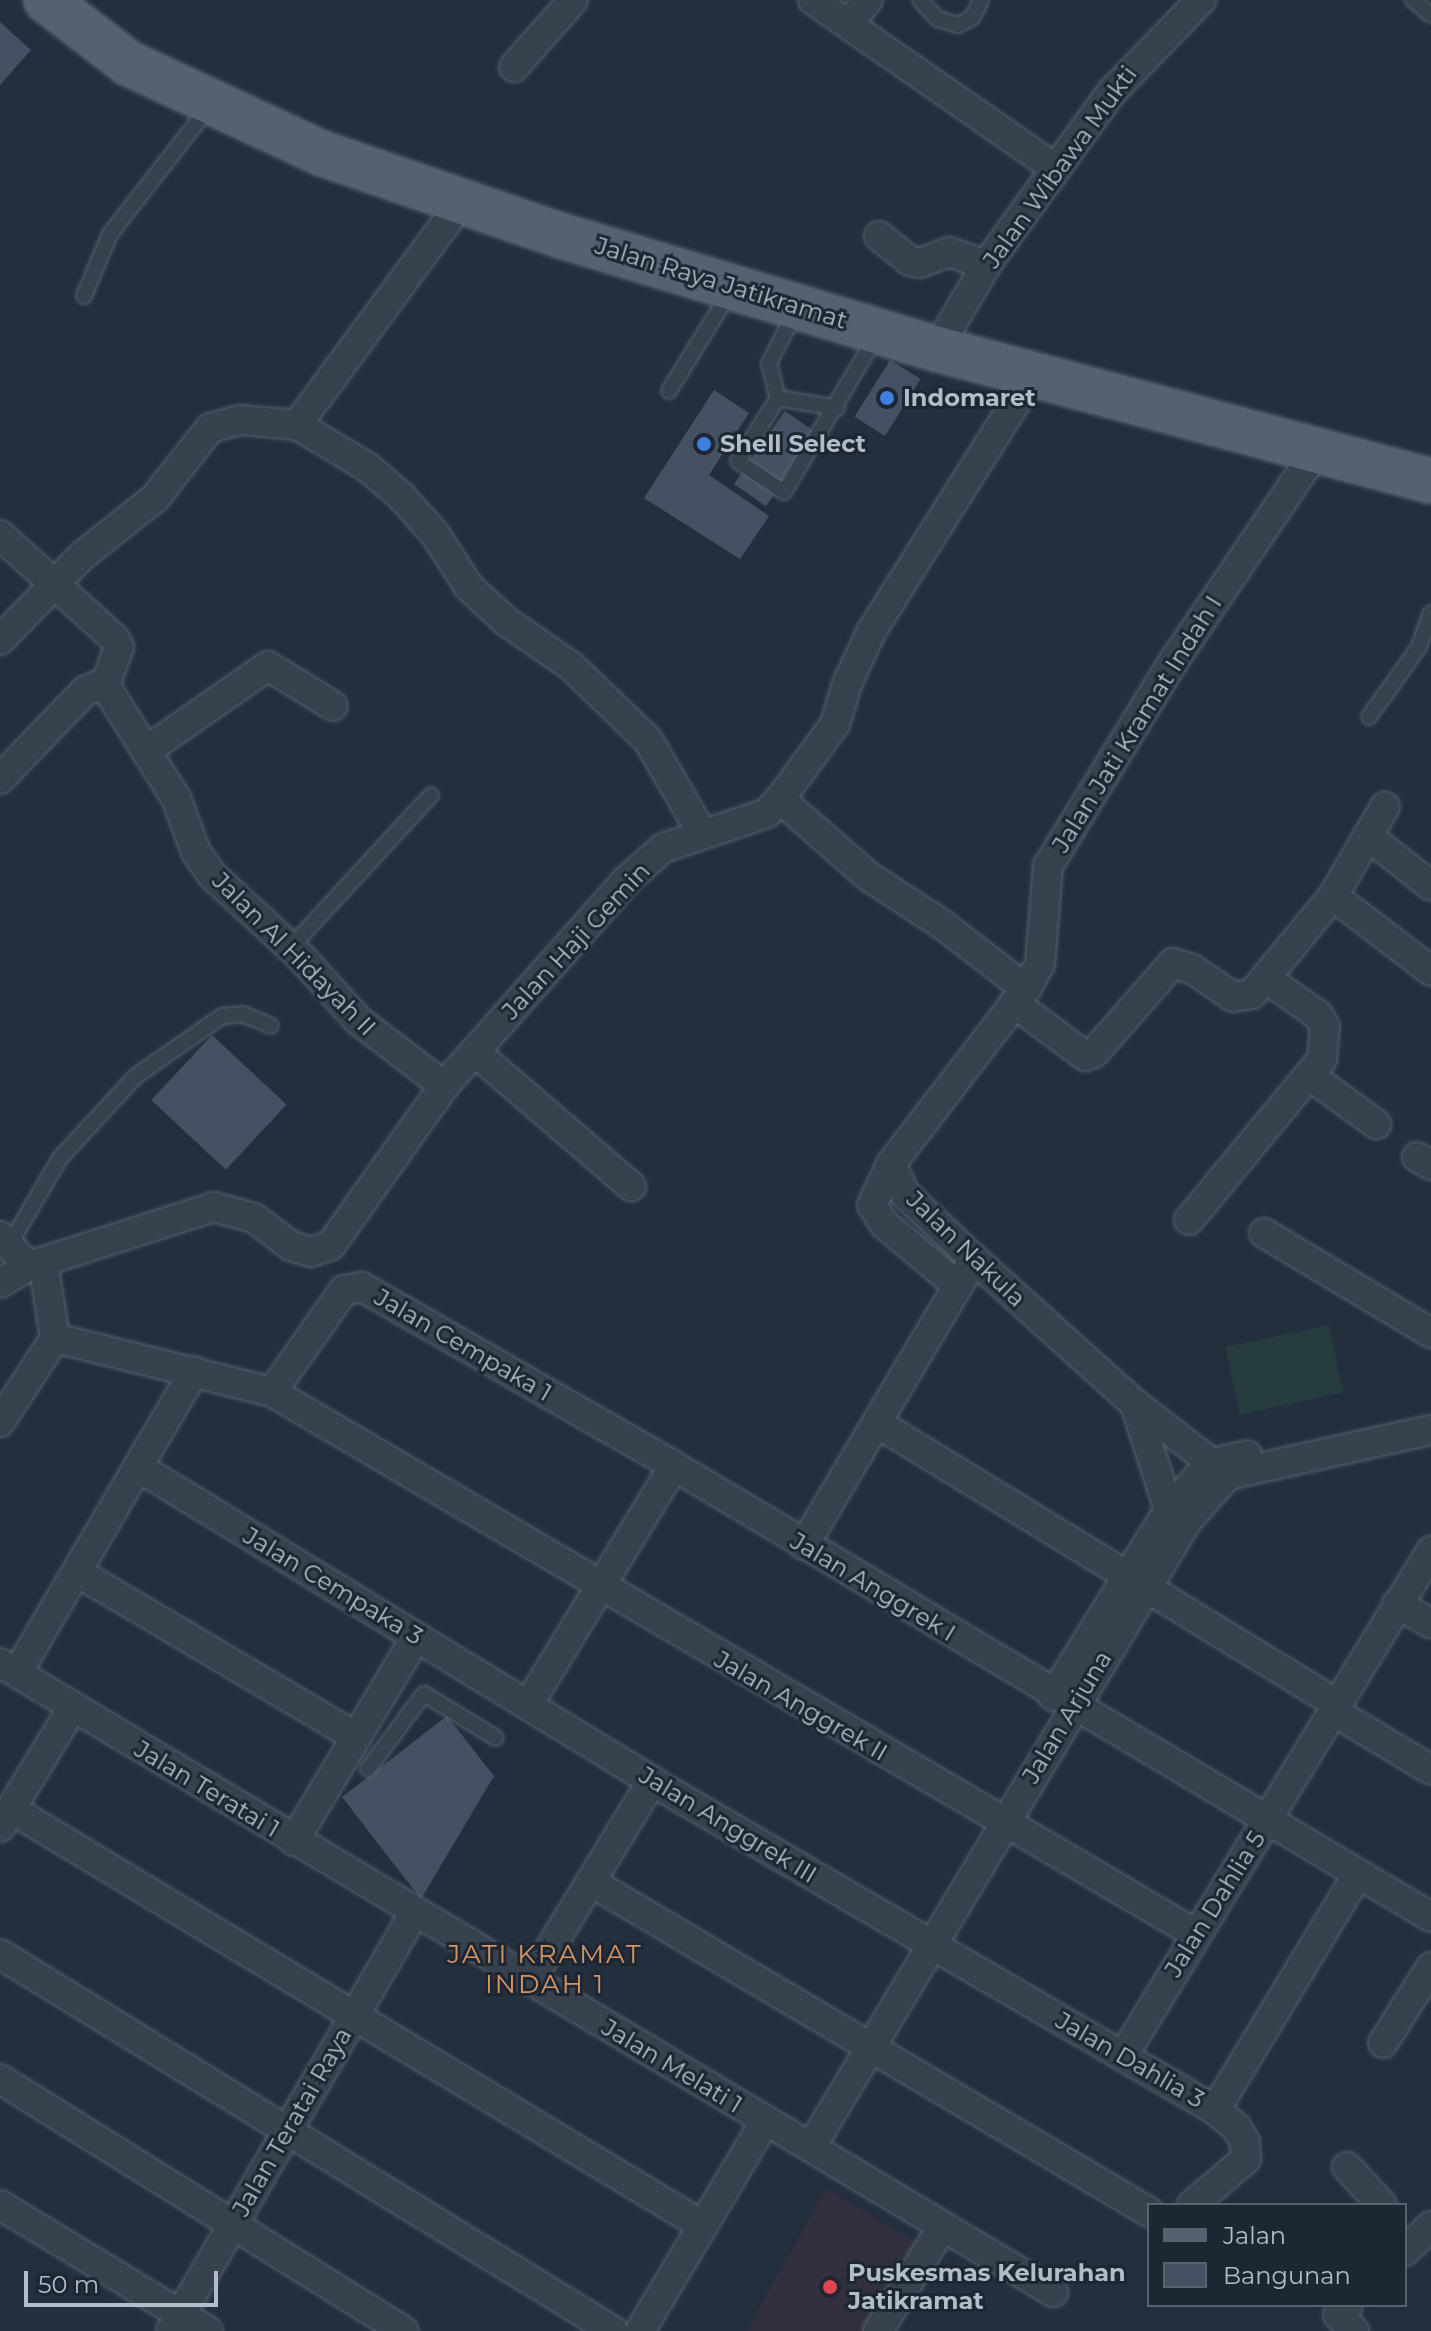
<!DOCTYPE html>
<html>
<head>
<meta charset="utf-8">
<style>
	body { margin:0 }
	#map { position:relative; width:1431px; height:2331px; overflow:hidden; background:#242f3e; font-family:Montserrat,sans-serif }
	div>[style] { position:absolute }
	.medical>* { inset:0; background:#32303f }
	.green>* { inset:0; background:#263c3f; transform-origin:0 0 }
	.building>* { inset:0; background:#455162; transform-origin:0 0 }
	.roads { filter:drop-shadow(0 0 2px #565f6c) drop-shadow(0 0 2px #565f6c) }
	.lane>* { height:14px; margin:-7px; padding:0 7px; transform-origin:7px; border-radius:7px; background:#38414e }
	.street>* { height:28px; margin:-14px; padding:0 14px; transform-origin:14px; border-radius:14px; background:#38414e }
	.primary>* { height:44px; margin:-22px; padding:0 22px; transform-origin:22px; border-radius:22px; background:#56606e }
	.dots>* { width:22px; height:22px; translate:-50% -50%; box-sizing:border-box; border:4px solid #1d2633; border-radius:50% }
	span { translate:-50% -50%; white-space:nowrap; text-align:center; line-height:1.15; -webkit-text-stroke:6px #1d2633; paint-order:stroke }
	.street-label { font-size:24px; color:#b4bcc9 }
	.poi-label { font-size:24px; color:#b4bcc9; font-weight:700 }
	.left { translate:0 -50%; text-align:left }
	.neighbourhood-label { font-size:26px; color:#d59563; letter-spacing:2px }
	.legend { position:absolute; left:1147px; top:2203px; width:260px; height:104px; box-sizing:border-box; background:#1d2633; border:2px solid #59626f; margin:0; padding:10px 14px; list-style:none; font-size:24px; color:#b4bcc9 }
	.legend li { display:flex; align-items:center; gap:16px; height:40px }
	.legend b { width:40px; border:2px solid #59626f }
	.scale { position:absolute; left:24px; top:2271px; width:194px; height:36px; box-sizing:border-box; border:4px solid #b4bcc9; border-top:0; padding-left:10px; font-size:24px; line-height:28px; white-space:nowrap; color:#b4bcc9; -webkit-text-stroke:6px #1d2633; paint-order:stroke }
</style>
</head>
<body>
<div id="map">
	<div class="medical">
		<i style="clip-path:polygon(827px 2188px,916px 2243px,864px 2331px,746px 2331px)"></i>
	</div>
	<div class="green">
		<i style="left:1329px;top:1325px;width:69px;height:106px;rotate:78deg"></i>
	</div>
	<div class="building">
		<i style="clip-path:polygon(0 22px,31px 50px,0 85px)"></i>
		<i style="left:890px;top:360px;width:36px;height:67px;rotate:32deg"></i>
		<i style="clip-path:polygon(714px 390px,749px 413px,709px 475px,769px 516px,740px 559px,644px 498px)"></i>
		<i style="left:785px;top:411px;width:39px;height:89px;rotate:35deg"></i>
		<i style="left:212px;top:1035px;width:102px;height:89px;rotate:43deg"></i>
		<i style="clip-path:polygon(447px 1716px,494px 1776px,421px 1899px,342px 1797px)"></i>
	</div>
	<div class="roads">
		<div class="lane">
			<i style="left:920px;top:0;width:26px;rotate:47deg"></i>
			<i style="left:938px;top:19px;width:21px;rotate:17deg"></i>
			<i style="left:958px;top:25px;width:16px;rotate:-27deg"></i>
			<i style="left:972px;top:18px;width:20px;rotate:-63deg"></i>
			<i style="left:1413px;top:0;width:23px;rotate:40deg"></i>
			<i style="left:84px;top:296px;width:67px;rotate:-67.2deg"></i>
			<i style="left:110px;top:234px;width:161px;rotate:-52.1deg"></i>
			<i style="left:796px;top:311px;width:59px;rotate:117.4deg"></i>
			<i style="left:769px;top:363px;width:36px;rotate:76deg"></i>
			<i style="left:778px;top:398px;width:75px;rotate:122.4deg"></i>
			<i style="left:738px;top:461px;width:55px;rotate:34deg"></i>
			<i style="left:784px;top:492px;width:182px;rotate:-59.4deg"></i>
			<i style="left:669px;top:391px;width:116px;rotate:-58.4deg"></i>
			<i style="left:778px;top:398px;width:60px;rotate:9.6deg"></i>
			<i style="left:1369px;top:717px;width:86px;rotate:-54.5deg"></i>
			<i style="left:1419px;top:647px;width:36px;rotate:-71deg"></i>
			<i style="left:290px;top:948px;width:208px;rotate:-47.3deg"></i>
			<i style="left:10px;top:1244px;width:99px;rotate:-59.8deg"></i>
			<i style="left:60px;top:1158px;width:112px;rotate:-47.2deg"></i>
			<i style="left:136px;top:1076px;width:105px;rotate:-34.9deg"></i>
			<i style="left:222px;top:1016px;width:21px;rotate:-5deg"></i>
			<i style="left:243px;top:1014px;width:30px;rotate:23deg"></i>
			<i style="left:368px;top:1769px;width:94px;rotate:-53.3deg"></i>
			<i style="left:424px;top:1694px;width:84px;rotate:31.4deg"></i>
		</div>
		<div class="street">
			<i style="left:813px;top:0;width:296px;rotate:34.8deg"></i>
			<i style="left:850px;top:22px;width:28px;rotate:-51deg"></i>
			<i style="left:514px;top:67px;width:89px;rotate:-48.6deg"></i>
			<i style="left:879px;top:236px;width:40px;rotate:39deg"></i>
			<i style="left:910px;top:261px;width:10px;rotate:11deg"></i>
			<i style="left:920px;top:263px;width:31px;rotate:-21deg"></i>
			<i style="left:949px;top:252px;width:39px;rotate:19deg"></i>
			<i style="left:937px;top:349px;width:97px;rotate:-59.7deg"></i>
			<i style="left:986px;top:265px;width:213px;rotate:-54deg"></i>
			<i style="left:1111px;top:93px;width:129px;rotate:-45.9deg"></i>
			<i style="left:297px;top:425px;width:278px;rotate:-53.6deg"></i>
			<i style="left:0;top:535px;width:155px;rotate:42.1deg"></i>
			<i style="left:115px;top:639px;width:9px;rotate:63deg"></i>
			<i style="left:119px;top:647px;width:37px;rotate:110deg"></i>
			<i style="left:106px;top:682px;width:10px;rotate:73deg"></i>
			<i style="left:109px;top:692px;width:125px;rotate:57.7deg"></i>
			<i style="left:176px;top:798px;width:58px;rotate:69.7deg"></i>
			<i style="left:196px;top:852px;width:28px;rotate:55deg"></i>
			<i style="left:212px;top:875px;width:122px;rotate:42.7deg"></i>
			<i style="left:302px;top:958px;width:85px;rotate:47.9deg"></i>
			<i style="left:359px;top:1021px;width:107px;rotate:37.4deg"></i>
			<i style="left:0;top:640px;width:119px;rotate:-45.7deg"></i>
			<i style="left:83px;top:555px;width:92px;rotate:-38.4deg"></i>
			<i style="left:155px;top:498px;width:89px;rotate:-51.8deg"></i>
			<i style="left:210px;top:428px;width:31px;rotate:-15deg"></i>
			<i style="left:240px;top:420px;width:57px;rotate:5deg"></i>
			<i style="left:297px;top:425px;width:82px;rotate:31deg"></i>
			<i style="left:367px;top:467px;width:45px;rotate:40.5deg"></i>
			<i style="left:401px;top:496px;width:51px;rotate:48.2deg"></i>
			<i style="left:435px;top:534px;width:63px;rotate:57.3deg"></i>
			<i style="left:469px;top:587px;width:52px;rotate:42.6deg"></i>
			<i style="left:507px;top:622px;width:78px;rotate:34.5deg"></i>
			<i style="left:571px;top:666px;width:107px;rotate:43.9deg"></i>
			<i style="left:648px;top:740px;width:108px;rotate:59.9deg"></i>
			<i style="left:146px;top:751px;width:149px;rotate:-34.9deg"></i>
			<i style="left:268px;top:666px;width:76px;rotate:31.6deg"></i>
			<i style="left:0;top:779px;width:122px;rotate:-46deg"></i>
			<i style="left:85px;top:691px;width:23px;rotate:-23deg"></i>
			<i style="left:780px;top:799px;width:117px;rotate:41.2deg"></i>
			<i style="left:868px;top:876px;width:90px;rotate:33.2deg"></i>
			<i style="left:943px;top:925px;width:105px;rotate:37.6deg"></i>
			<i style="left:1368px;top:836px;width:34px;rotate:-60deg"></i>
			<i style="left:1333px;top:896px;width:123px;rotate:37.4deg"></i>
			<i style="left:1014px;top:1003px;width:89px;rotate:36.7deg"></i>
			<i style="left:1085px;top:1056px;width:9px;rotate:-18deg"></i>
			<i style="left:1094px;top:1053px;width:120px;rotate:-48.7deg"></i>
			<i style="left:1173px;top:963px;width:20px;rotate:18deg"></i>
			<i style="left:1192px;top:969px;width:50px;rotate:34.3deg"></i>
			<i style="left:1233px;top:997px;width:19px;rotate:-9deg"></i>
			<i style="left:1252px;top:994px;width:127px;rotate:-50.4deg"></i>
			<i style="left:1333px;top:896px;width:69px;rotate:-59.7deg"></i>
			<i style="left:1368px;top:836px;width:80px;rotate:38.4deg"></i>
			<i style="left:475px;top:1052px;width:206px;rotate:40.7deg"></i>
			<i style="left:1310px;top:1076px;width:82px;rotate:36deg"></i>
			<i style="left:1417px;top:1157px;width:16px;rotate:30deg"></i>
			<i style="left:891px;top:1164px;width:33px;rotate:65deg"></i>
			<i style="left:905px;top:1194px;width:95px;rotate:43.3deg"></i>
			<i style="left:974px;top:1259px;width:217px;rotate:42deg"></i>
			<i style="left:1135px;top:1404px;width:115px;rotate:37.6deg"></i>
			<i style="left:1189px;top:1220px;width:209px;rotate:-50.4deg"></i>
			<i style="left:1322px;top:1059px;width:32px;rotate:-85deg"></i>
			<i style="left:1325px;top:1027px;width:14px;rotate:-120deg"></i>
			<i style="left:1318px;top:1015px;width:62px;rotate:-144.8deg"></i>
			<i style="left:1264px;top:1233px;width:195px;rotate:30.9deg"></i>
			<i style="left:0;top:1236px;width:42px;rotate:46deg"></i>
			<i style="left:43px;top:1262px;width:77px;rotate:81deg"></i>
			<i style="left:0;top:1283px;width:34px;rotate:-30deg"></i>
			<i style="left:29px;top:1266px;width:194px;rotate:-17.7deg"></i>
			<i style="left:214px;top:1207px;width:41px;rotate:15.4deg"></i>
			<i style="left:254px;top:1218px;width:46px;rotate:37.1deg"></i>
			<i style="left:291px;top:1246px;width:21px;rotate:17deg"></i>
			<i style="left:311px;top:1252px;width:21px;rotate:-19deg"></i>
			<i style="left:331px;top:1245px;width:195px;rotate:-54.6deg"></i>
			<i style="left:444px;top:1086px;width:276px;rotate:-48.4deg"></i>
			<i style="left:627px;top:880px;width:48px;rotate:-41.6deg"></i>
			<i style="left:663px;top:848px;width:110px;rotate:-18.6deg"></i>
			<i style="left:767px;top:813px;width:19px;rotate:-47deg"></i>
			<i style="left:780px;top:799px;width:93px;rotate:-53.7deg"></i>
			<i style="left:835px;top:724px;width:42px;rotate:-73.3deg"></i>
			<i style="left:847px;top:684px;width:57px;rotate:-65.2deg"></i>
			<i style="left:871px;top:632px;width:302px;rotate:-57.8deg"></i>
			<i style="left:957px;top:1285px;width:95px;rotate:-140.1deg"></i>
			<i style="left:884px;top:1224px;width:22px;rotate:-122deg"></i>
			<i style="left:872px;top:1205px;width:45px;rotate:-65.1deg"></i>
			<i style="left:891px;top:1164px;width:221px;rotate:-52.4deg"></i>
			<i style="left:1026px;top:989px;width:29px;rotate:-61deg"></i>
			<i style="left:1040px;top:964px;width:98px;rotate:-85.3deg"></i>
			<i style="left:1048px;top:866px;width:243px;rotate:-58.5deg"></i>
			<i style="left:1175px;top:659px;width:249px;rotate:-55.8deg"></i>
			<i style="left:272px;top:1392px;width:1071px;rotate:30.4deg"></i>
			<i style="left:1135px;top:1404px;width:111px;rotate:72.2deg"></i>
			<i style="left:1169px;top:1510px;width:12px;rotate:35deg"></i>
			<i style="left:0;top:1422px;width:100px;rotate:-56.8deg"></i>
			<i style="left:55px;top:1338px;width:224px;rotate:14deg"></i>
			<i style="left:272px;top:1392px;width:125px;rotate:-54.8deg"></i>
			<i style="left:344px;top:1290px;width:18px;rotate:-9deg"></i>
			<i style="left:362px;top:1287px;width:360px;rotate:29.8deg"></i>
			<i style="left:674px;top:1466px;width:881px;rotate:30.79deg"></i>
			<i style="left:877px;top:1423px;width:539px;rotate:31.42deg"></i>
			<i style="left:138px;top:1467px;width:606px;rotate:31.43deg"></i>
			<i style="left:655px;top:1783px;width:648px;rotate:30.28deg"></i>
			<i style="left:1215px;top:2110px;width:27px;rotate:39deg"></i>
			<i style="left:1236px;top:2127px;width:17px;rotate:59deg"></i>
			<i style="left:1245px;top:2142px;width:17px;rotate:87deg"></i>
			<i style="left:1246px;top:2159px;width:71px;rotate:139.6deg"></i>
			<i style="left:804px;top:1545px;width:320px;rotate:-59.3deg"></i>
			<i style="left:77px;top:1572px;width:324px;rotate:30.6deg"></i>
			<i style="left:1397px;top:1604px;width:39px;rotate:30deg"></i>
			<i style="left:0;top:1663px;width:1227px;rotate:30.85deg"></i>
			<i style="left:17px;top:1673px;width:350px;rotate:-59.6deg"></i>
			<i style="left:1053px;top:1696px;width:219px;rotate:-58.1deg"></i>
			<i style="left:1169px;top:1510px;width:61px;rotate:-49deg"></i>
			<i style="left:1209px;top:1464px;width:39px;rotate:-13deg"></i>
			<i style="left:528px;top:1705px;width:280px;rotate:-58.6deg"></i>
			<i style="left:1333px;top:1711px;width:114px;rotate:31deg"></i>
			<i style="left:11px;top:1809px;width:808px;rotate:31.07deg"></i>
			<i style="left:0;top:1827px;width:140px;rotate:-58.7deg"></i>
			<i style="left:294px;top:1841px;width:238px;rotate:-59.1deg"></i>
			<i style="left:591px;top:1882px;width:648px;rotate:30.6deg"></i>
			<i style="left:0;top:1954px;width:720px;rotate:31.59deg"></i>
			<i style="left:530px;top:1981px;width:234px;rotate:-58.6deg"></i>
			<i style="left:1383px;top:2043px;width:90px;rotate:-57.7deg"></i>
			<i style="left:1123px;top:2056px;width:592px;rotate:-58.62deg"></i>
			<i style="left:0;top:2079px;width:476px;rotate:32deg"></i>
			<i style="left:1215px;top:2110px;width:276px;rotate:-58.8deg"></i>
			<i style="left:811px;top:2147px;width:730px;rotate:-59.01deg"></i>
			<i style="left:1187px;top:1521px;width:62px;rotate:-48.3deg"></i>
			<i style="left:1228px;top:1475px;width:208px;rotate:-12.5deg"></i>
			<i style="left:1347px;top:2167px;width:52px;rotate:47.4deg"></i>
			<i style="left:0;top:2205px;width:243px;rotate:31.2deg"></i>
			<i style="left:1405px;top:2251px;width:36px;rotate:-44deg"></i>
			<i style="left:1348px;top:2305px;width:14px;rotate:135deg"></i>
			<i style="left:1338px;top:2315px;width:23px;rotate:45deg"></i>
			<i style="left:171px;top:2331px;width:483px;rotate:-59.8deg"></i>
			<i style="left:640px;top:2331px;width:244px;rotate:-59.2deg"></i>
			<i style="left:878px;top:2331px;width:123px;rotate:-58.2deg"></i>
		</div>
		<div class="primary">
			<i style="left:46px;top:0;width:103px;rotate:37.5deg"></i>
			<i style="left:128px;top:63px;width:213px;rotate:25deg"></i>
			<i style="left:321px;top:153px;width:255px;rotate:19deg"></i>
			<i style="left:562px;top:236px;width:392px;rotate:16.8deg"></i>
			<i style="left:937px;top:349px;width:511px;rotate:14.96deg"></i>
		</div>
	</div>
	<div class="dots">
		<i style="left:887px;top:398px;background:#3f7fe0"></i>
		<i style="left:704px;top:444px;background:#3f7fe0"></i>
		<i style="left:830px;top:2287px;background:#e0444e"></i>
	</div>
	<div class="street-label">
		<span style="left:1060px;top:167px;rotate:-54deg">Jalan Wibawa Mukti</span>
		<span style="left:721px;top:283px;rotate:17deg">Jalan Raya Jatikramat</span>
		<span style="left:1137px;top:724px;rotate:-58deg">Jalan Jati Kramat Indah I</span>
		<span style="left:576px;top:941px;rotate:-47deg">Jalan Haji Gemin</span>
		<span style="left:294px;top:954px;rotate:45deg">Jalan Al Hidayah II</span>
		<span style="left:966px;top:1249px;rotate:44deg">Jalan Nakula</span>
		<span style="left:463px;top:1345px;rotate:30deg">Jalan Cempaka 1</span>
		<span style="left:333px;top:1586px;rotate:31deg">Jalan Cempaka 3</span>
		<span style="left:873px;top:1587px;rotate:31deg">Jalan Anggrek I</span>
		<span style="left:801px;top:1706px;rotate:30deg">Jalan Anggrek II</span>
		<span style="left:1067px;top:1717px;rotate:-59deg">Jalan Arjuna</span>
		<span style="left:207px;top:1789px;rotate:31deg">Jalan Teratai 1</span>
		<span style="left:728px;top:1825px;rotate:31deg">Jalan Anggrek III</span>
		<span style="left:1215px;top:1904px;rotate:-58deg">Jalan Dahlia 5</span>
		<span style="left:1130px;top:2060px;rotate:30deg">Jalan Dahlia 3</span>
		<span style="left:672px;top:2066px;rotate:31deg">Jalan Melati 1</span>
		<span style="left:292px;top:2122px;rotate:-60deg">Jalan Teratai Raya</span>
	</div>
	<div class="poi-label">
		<span class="left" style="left:903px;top:398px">Indomaret</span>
		<span class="left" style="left:720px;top:444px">Shell Select</span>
		<span class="left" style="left:848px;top:2287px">Puskesmas Kelurahan<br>Jatikramat</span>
	</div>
	<div class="neighbourhood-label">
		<span style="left:545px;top:1970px">JATI KRAMAT<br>INDAH 1</span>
	</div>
	<ul class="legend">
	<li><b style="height:10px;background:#56606e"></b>Jalan</li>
	<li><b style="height:22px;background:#455162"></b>Bangunan</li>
	</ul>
	<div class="scale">50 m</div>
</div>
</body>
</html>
